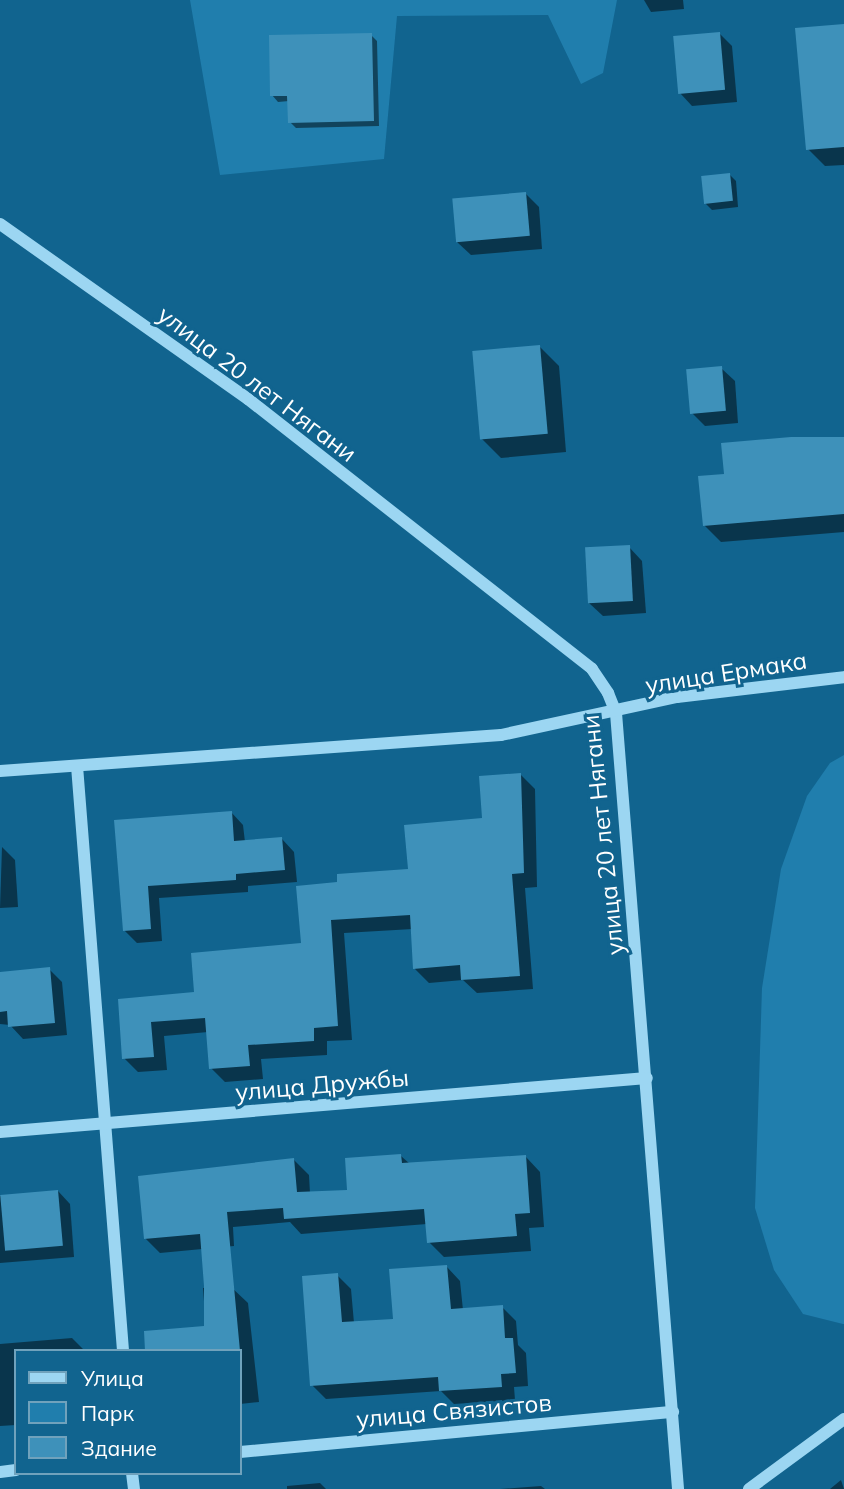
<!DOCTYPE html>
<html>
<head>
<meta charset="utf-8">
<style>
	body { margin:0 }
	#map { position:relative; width:844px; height:1489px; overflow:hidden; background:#11648f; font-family:Mulish,sans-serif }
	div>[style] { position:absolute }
	.green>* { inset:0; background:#207ead }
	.shadow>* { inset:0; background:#0007 }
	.building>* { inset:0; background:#3e91ba; transform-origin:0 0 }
	.minor>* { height:12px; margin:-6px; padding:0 6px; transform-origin:6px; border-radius:6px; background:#9cd6f2 }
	span { translate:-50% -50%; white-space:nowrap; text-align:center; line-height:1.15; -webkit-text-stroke:6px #11648f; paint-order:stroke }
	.street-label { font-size:24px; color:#fff }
	.legend { position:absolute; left:14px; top:1349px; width:228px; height:126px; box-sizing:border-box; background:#11648f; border:2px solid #70a2bc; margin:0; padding:9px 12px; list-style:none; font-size:21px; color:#fff }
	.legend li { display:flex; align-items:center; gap:14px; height:35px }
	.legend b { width:35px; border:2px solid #70a2bc }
</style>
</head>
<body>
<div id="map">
	<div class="green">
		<i style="clip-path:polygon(190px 0,617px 0,603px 73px,581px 84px,548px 15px,397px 16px,384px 159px,220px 175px)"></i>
		<i style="clip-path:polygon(844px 755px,844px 1324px,843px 1324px,803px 1314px,774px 1270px,755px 1208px,762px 988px,781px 869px,807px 796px,830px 763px)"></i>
	</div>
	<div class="shadow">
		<i style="clip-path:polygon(644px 0,683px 0,684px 9px,651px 12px)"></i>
		<i style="clip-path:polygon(844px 25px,844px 165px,825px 166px,808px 149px)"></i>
		<i style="clip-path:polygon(719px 33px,732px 46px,737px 102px,692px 106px,680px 93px)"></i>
		<i style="clip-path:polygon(371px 35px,377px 41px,379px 126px,296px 128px,290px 122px,289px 101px,278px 102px,272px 95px)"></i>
		<i style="clip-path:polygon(730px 175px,736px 181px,738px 207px,712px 210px,705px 203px)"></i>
		<i style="clip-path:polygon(525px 193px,539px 207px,542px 249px,471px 255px,457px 242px)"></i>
		<i style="clip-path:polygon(540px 347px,559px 366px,566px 452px,501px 458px,482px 439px)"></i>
		<i style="clip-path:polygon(721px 368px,735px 381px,738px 423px,705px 426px,692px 413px)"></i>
		<i style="clip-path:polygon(844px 440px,844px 532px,721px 542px,704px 525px,726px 475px)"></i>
		<i style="clip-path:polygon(629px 547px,642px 561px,646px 613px,603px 616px,589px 603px)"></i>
		<i style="clip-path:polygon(521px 775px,535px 789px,537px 887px,525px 888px,533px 989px,477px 993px,463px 980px,429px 983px,415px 969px,413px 929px,344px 933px,352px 1040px,327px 1041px,327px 1055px,261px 1059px,263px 1079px,225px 1082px,211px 1068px,208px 1032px,164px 1036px,167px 1070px,138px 1072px,124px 1058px,119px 1001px,195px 993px,303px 944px,339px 883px,409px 871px,484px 820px)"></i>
		<i style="clip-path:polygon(231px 812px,243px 825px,245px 842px,282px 839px,294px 852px,297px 882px,248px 886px,248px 892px,159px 898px,162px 941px,137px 943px,124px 930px,116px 821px)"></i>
		<i style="clip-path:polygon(2px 847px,15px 860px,18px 907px,0 908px)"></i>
		<i style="clip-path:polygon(49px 969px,62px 982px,67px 1035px,23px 1039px,10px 1025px,0 1024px,0 973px)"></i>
		<i style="clip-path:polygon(401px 1156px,410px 1164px,526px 1157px,540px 1172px,544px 1227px,529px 1228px,531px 1251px,444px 1257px,429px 1242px,427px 1224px,301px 1234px,290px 1222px,233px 1227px,234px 1246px,160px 1253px,145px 1238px,294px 1160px,309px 1175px,310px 1193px,349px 1191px)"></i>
		<i style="clip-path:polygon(58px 1191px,70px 1204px,74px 1257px,0 1263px,0 1196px)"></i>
		<i style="clip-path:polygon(447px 1267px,460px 1281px,463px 1310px,502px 1307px,516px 1321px,518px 1345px,526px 1353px,528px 1386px,514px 1387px,515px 1400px,454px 1404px,441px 1391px,326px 1399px,312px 1385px,337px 1275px,351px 1289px,354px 1323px,394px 1320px)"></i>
		<i style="clip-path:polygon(230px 1286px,248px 1303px,259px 1402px,240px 1404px,240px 1351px,206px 1328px,203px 1288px)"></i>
		<i style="clip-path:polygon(72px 1338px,85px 1351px,16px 1351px,16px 1425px,0 1426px,0 1344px)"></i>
		<i style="clip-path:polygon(841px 1480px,844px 1489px,830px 1489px)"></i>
		<i style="clip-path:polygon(320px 1483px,326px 1489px,287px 1489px,287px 1486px)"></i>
		<i style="clip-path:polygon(541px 1486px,545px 1489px,500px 1489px)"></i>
	</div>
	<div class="building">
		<i style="clip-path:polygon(844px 24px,844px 147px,806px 150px,795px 28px)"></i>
		<i style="left:720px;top:32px;width:58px;height:47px;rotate:85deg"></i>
		<i style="clip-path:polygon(372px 33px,374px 121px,288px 123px,287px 96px,270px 96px,269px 35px)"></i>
		<i style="left:730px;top:173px;width:28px;height:29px;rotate:84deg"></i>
		<i style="left:526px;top:192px;width:44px;height:74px;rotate:85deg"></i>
		<i style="left:540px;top:345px;width:89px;height:68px;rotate:85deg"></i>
		<i style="left:722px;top:366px;width:45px;height:36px;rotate:85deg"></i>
		<i style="clip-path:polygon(791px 437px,844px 437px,844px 514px,703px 526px,698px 476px,724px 474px,721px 443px)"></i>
		<i style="left:630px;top:545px;width:56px;height:45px;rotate:87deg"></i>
		<i style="clip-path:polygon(521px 773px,524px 873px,512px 874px,520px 976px,461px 980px,460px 965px,413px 969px,410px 915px,331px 920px,338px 1026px,314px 1028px,314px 1041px,248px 1045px,250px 1066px,209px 1069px,205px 1018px,151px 1022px,154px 1057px,122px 1059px,118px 999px,194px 992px,191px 953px,301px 943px,296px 886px,337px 882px,337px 874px,408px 869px,404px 825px,482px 818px,479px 776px)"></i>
		<i style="clip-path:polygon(232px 811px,234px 841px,282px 837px,285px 870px,236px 874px,236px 880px,148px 886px,151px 929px,123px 931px,114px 820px)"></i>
		<i style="clip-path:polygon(50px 967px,55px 1023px,8px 1027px,7px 1011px,0 1012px,0 972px)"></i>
		<i style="clip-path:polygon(401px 1154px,402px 1163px,526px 1155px,530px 1213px,515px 1214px,517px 1236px,427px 1243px,424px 1209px,284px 1219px,283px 1208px,227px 1212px,240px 1351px,145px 1351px,144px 1331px,204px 1326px,204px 1286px,200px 1234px,144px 1239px,138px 1176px,294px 1158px,297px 1192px,347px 1190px,345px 1158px)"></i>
		<i style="left:58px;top:1190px;width:56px;height:58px;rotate:85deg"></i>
		<i style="clip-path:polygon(447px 1265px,451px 1309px,503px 1305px,505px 1338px,513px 1338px,516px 1373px,501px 1374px,502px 1387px,439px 1391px,438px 1377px,310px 1386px,302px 1276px,338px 1273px,342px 1322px,393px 1319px,389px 1269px)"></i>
	</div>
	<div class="minor">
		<i style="left:0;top:224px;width:304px;rotate:35.2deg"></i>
		<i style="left:248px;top:399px;width:437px;rotate:38.1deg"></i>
		<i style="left:592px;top:669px;width:29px;rotate:56deg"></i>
		<i style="left:608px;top:693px;width:22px;rotate:68deg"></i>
		<i style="left:616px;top:713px;width:778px;rotate:85.43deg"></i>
		<i style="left:77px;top:766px;width:587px;rotate:85.5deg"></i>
		<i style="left:0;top:771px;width:502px;rotate:-4.11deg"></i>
		<i style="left:501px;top:735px;width:180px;rotate:-12.2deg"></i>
		<i style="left:677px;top:697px;width:168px;rotate:-6.8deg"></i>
		<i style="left:0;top:1132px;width:649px;rotate:-4.77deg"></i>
		<i style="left:240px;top:1452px;width:435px;rotate:-5.3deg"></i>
		<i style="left:0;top:1472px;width:16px;rotate:-7deg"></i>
		<i style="left:132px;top:1473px;width:16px;rotate:83deg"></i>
		<i style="left:749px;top:1489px;width:118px;rotate:-36.4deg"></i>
	</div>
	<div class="street-label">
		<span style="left:257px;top:384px;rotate:37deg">улица 20 лет Нягани</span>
		<span style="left:726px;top:673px;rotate:-9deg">улица Ермака</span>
		<span style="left:603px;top:835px;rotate:-96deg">улица 20 лет Нягани</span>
		<span style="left:322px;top:1085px;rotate:-5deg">улица Дружбы</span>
		<span style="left:454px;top:1411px;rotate:-5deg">улица Связистов</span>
	</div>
	<ul class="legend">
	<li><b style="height:9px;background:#9cd6f2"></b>Улица</li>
	<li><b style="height:19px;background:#207ead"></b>Парк</li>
	<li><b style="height:19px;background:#3e91ba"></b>Здание</li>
	</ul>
</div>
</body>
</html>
